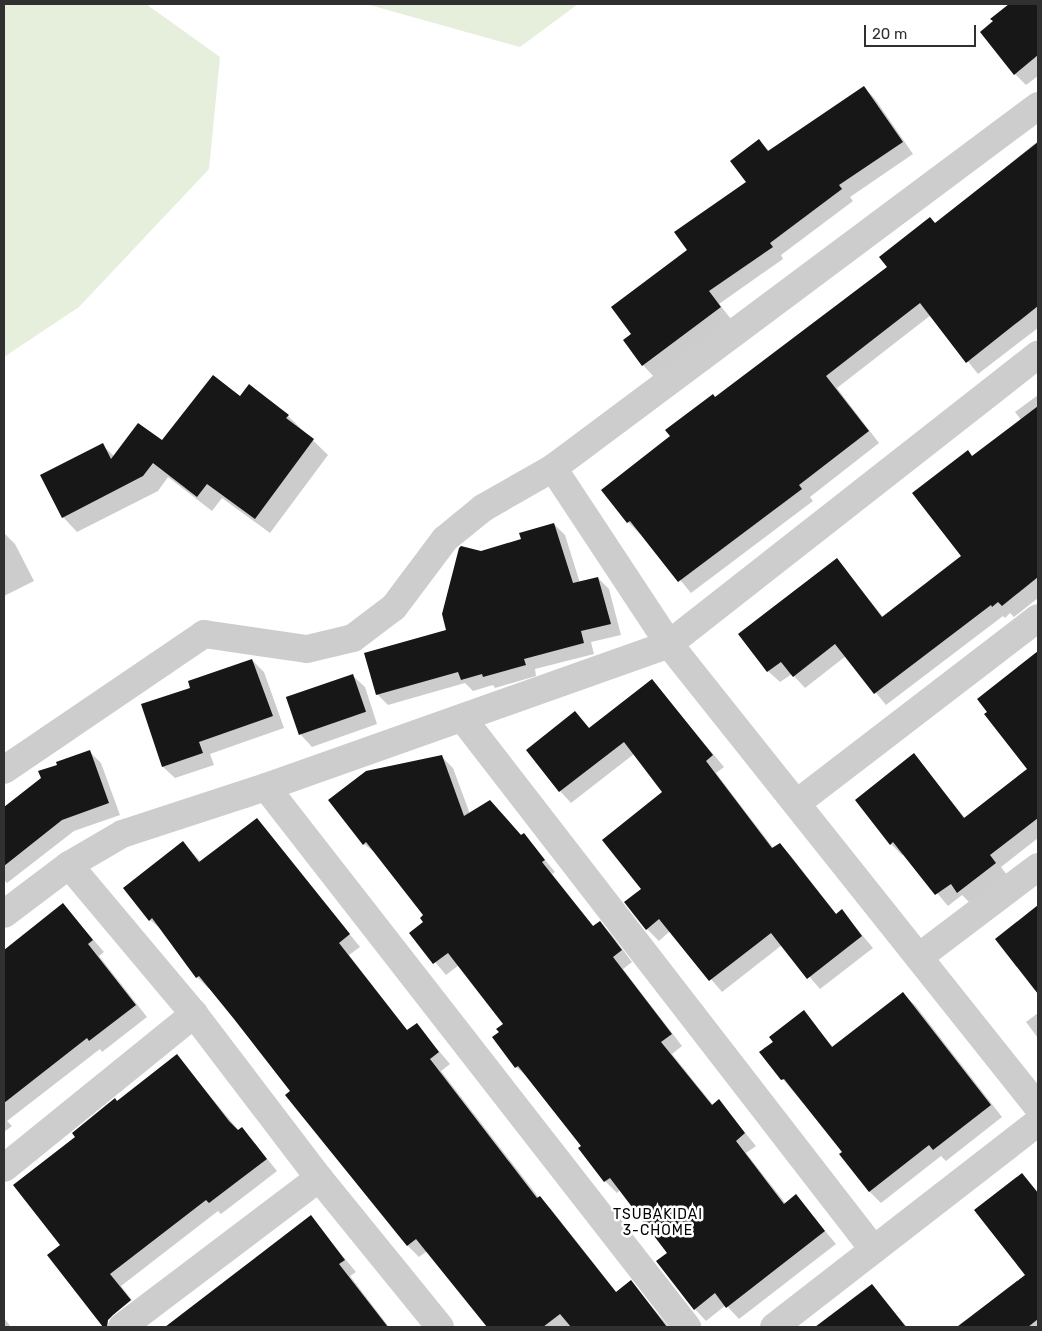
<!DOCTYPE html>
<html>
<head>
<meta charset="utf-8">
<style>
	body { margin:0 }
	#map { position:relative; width:1042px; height:1331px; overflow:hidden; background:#fff; font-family:Rubik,sans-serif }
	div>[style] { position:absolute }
	.green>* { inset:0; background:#e6eedc }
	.shadow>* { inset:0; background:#0003 }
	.building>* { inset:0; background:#171717; transform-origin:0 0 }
	.minor>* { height:28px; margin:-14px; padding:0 14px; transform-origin:14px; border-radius:14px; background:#cdcdcd }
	span { translate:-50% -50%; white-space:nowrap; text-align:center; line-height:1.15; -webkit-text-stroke:5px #fff; paint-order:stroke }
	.neighbourhood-label { font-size:14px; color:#000; letter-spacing:1px }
	.frame { position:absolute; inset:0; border:5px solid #303030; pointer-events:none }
	.scale { position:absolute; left:864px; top:25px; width:112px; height:22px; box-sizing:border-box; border:2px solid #303030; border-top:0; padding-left:6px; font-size:15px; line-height:18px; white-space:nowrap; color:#303030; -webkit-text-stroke:4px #fff; paint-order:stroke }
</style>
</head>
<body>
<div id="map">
	<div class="green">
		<i style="clip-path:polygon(4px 4px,146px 4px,220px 57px,209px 169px,79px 307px,4px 357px)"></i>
		<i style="clip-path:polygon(366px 4px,578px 4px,520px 47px)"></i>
	</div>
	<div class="shadow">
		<i style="clip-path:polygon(1011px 4px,1038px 4px,1038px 76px,1026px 85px,1015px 74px,992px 19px)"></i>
		<i style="clip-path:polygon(864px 87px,875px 99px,913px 154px,850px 197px,853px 201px,781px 255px,783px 259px,719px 304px,731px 319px,654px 377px,643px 365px,633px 334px,689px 250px,747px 182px,759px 141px,769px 151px)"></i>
		<i style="clip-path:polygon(1038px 141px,1038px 328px,978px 374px,931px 315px,837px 388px,879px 443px,810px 497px,813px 501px,691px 593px,641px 533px,640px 534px,628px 522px,603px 490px,672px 436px,715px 398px,888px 267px,936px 224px)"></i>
		<i style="clip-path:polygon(1038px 395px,1038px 598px,1014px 617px,1010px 613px,1005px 618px,1003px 616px,886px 705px,846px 656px,805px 688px,792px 674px,780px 682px,768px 671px,836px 559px,884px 618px,963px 557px,973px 457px,1021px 420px,1015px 412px)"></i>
		<i style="clip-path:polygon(240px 398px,288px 416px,328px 455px,270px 533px,222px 498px,212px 511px,168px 477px,158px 491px,77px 532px,63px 517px,102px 445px,114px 456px,162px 442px)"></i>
		<i style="clip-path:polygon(554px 524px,565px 535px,580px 583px,598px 578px,609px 589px,621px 635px,591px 642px,594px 654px,535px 669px,536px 676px,495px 688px,493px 685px,473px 691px,465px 683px,388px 705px,377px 694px,448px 630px,481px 552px,523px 540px)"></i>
		<i style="clip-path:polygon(4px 533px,15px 544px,34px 581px,4px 596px)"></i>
		<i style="clip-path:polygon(1038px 652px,1038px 838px,1001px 867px,1007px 875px,970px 903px,962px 895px,948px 906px,904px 854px,902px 855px,891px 844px,914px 755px,965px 818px,1028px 769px,979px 699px)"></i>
		<i style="clip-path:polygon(252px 660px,264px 672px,284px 728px,210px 754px,214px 765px,175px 778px,163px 767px,192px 689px)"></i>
		<i style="clip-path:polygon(353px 676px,365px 687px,377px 724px,312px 747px,301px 735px)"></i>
		<i style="clip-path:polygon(652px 681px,724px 767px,716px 773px,774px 849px,780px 844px,791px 856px,837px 915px,842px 911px,873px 948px,820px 989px,782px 945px,722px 992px,670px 931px,659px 941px,647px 929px,626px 902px,643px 890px,664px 793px,634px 754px,571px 803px,560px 791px,575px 713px,590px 729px)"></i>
		<i style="clip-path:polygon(89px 751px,101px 763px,120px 815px,74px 831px,7px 883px,4px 880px,4px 809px,58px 765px)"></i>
		<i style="clip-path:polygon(442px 757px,453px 768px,470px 814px,522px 836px,524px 834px,555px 872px,552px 874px,594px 927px,600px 923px,611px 934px,632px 962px,623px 969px,682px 1046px,672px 1054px,713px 1105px,719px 1101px,756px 1146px,746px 1153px,786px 1204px,796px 1196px,836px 1244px,739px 1319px,726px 1305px,706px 1321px,695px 1309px,657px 1262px,669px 1253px,620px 1190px,617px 1193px,605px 1181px,579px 1148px,582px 1146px,529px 1078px,516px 1067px,501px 1033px,505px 1024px,459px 965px,446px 975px,411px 933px,425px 922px,425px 915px,377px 854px,364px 844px)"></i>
		<i style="clip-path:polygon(257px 819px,360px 947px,349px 955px,408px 1031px,417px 1025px,450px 1064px,441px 1071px,539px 1198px,551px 1209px,617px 1293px,631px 1282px,669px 1327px,489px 1327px,427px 1251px,419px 1257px,408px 1246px,286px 1095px,291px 1091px,210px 988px,209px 989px,197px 977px,162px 930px,150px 920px,183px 842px,201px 862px)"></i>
		<i style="clip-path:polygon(63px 905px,104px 952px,99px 956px,147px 1017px,102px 1052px,100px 1049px,7px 1121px,12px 1126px,4px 1132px,4px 952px)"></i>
		<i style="clip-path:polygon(1038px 907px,1038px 993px,997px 939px)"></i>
		<i style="clip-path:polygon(903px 994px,915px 1005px,1002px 1117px,946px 1161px,941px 1156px,881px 1203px,869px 1191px,844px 1152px,761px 1053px,803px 1012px,833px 1047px)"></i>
		<i style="clip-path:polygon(1038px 1013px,1038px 1038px,1026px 1022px)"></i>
		<i style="clip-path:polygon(177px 1056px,239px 1131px,242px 1129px,253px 1141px,277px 1171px,221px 1214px,218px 1211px,121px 1286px,132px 1300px,103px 1322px,62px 1245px,76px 1138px)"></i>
		<i style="clip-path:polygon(1022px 1174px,1038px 1192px,1038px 1327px,956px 1327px,1026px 1275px)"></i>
		<i style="clip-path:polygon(310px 1217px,356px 1272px,350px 1276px,389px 1327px,167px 1327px)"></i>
		<i style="clip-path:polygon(872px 1286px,907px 1327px,819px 1327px)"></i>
		<i style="clip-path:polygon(4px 1318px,11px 1327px,4px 1327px)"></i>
	</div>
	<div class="building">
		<i style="clip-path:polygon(1009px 4px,1038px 4px,1038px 55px,1014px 75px,980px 32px,993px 21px,990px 19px)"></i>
		<i style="clip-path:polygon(864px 86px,903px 142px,839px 185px,842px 189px,770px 243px,773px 247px,709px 291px,721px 307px,642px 366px,623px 340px,631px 334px,611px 307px,687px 250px,674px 232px,746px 182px,730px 161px,759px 139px,768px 151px)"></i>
		<i style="clip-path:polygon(1038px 142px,1038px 306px,966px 363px,920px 303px,826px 376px,869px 431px,799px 485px,802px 489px,678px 582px,630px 521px,627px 523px,601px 490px,670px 436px,665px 430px,713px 394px,715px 397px,887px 267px,879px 257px,930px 217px,935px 223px)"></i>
		<i style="clip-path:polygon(213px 375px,240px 396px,249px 384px,289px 415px,286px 418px,314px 439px,255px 519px,207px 484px,197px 497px,153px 463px,143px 476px,62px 518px,40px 475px,103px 443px,111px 459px,138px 423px,162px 440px)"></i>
		<i style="clip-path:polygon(1038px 406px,1038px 577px,1002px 606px,998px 602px,992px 607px,991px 605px,874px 694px,835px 644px,793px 677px,781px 662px,767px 672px,738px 634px,837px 558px,882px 617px,961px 556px,912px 493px,968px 450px,972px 456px)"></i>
		<i style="clip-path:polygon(554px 523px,573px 583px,598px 577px,611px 624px,581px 631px,584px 643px,524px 659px,526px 665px,483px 677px,482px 674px,461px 680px,458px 672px,376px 695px,364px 653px,446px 630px,442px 614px,459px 548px,461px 546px,481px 551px,521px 539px,519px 533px)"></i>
		<i style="clip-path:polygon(1038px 651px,1038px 818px,990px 855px,996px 863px,957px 893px,951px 884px,935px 895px,893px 842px,890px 845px,855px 800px,914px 753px,964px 818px,1027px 769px,984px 714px,987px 712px,977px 699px)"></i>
		<i style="clip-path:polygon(252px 659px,273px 716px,199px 742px,203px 753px,162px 767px,141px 704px,190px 688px,188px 681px)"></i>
		<i style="left:353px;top:674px;width:40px;height:71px;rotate:71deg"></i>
		<i style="clip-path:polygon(652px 679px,713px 755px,706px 761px,772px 848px,780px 843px,836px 914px,842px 909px,862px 936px,807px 979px,771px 933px,709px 981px,659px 919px,646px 930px,624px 902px,641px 889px,602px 840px,662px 792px,624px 742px,559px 792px,526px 750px,575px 711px,589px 728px)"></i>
		<i style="clip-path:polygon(90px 750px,109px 803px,62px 820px,4px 866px,4px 807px,41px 778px,38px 771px,57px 765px,56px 762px)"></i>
		<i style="clip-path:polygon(442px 755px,464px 816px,490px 800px,521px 835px,524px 833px,545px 860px,542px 862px,593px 926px,600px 921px,622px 950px,613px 957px,672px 1034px,661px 1042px,712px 1105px,719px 1099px,745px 1133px,736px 1141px,784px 1204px,796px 1194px,825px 1231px,726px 1308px,715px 1293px,694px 1310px,656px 1261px,667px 1253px,610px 1178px,604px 1182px,578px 1148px,581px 1146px,518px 1066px,515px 1068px,492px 1037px,499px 1032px,496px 1029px,503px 1024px,448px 953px,433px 964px,409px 933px,423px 922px,420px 918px,423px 915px,366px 842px,363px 845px,328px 800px,366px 771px)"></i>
		<i style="clip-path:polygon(257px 818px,350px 934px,339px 943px,407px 1030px,417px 1023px,439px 1052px,430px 1059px,537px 1198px,540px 1196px,616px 1292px,631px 1280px,667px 1327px,571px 1327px,560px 1314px,543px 1327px,487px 1327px,416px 1239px,407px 1246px,285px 1095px,290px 1091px,234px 1019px,199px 976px,196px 978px,152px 918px,149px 921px,123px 888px,183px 841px,199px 862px)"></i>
		<i style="clip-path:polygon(63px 903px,93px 940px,88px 944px,136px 1005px,89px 1041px,87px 1038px,4px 1103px,4px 950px)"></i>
		<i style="clip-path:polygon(1038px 905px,1038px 994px,995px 939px)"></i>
		<i style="clip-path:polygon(903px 992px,991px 1105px,933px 1150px,929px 1145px,869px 1192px,839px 1154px,842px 1152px,784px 1079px,781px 1080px,759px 1052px,773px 1042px,769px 1037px,804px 1010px,832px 1047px)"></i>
		<i style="clip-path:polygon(177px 1054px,229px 1121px,238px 1130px,242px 1127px,267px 1159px,209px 1203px,206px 1200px,110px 1274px,131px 1300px,113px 1315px,108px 1320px,107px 1327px,103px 1327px,47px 1255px,60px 1245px,13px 1185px,75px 1137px,72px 1133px,115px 1098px,117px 1101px)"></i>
		<i style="clip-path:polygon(1022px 1173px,1038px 1193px,1038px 1319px,1028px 1327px,957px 1327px,1025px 1275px,974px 1210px)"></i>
		<i style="clip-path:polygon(311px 1215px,345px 1260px,339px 1264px,388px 1327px,165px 1327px)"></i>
		<i style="clip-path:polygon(872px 1284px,906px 1327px,815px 1327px)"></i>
	</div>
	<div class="minor">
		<i style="left:553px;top:468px;width:211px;rotate:56.6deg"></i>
		<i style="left:669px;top:644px;width:592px;rotate:51.45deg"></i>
		<i style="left:463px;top:719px;width:671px;rotate:52.26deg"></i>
		<i style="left:4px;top:770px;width:242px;rotate:-34.2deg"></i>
		<i style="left:204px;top:634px;width:104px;rotate:8.3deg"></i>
		<i style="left:307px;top:649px;width:47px;rotate:-13.4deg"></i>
		<i style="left:353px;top:638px;width:51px;rotate:-37.1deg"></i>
		<i style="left:394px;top:607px;width:85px;rotate:-53.1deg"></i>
		<i style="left:445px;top:539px;width:49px;rotate:-39.2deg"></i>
		<i style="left:483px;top:508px;width:81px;rotate:-29.7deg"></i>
		<i style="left:553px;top:468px;width:605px;rotate:-36.74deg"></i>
		<i style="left:266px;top:787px;width:685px;rotate:52.06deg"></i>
		<i style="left:797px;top:803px;width:304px;rotate:-37.5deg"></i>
		<i style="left:69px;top:865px;width:194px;rotate:50deg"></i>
		<i style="left:194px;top:1014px;width:206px;rotate:52.7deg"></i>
		<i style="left:319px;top:1178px;width:192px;rotate:50.9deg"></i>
		<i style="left:4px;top:914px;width:81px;rotate:-37deg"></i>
		<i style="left:69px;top:865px;width:61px;rotate:-30.3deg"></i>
		<i style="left:122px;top:834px;width:151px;rotate:-18.1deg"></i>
		<i style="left:266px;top:787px;width:428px;rotate:-19.5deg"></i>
		<i style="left:669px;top:644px;width:469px;rotate:-38.1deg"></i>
		<i style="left:919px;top:957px;width:149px;rotate:-37.1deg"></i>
		<i style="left:4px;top:1168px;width:245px;rotate:-39deg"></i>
		<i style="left:122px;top:1327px;width:247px;rotate:-37.1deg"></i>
		<i style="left:774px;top:1327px;width:334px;rotate:-37.8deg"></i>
	</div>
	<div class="neighbourhood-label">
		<span style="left:658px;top:1223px">TSUBAKIDAI<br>3-CHOME</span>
	</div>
	<div class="frame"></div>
	<div class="scale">20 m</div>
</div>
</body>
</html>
